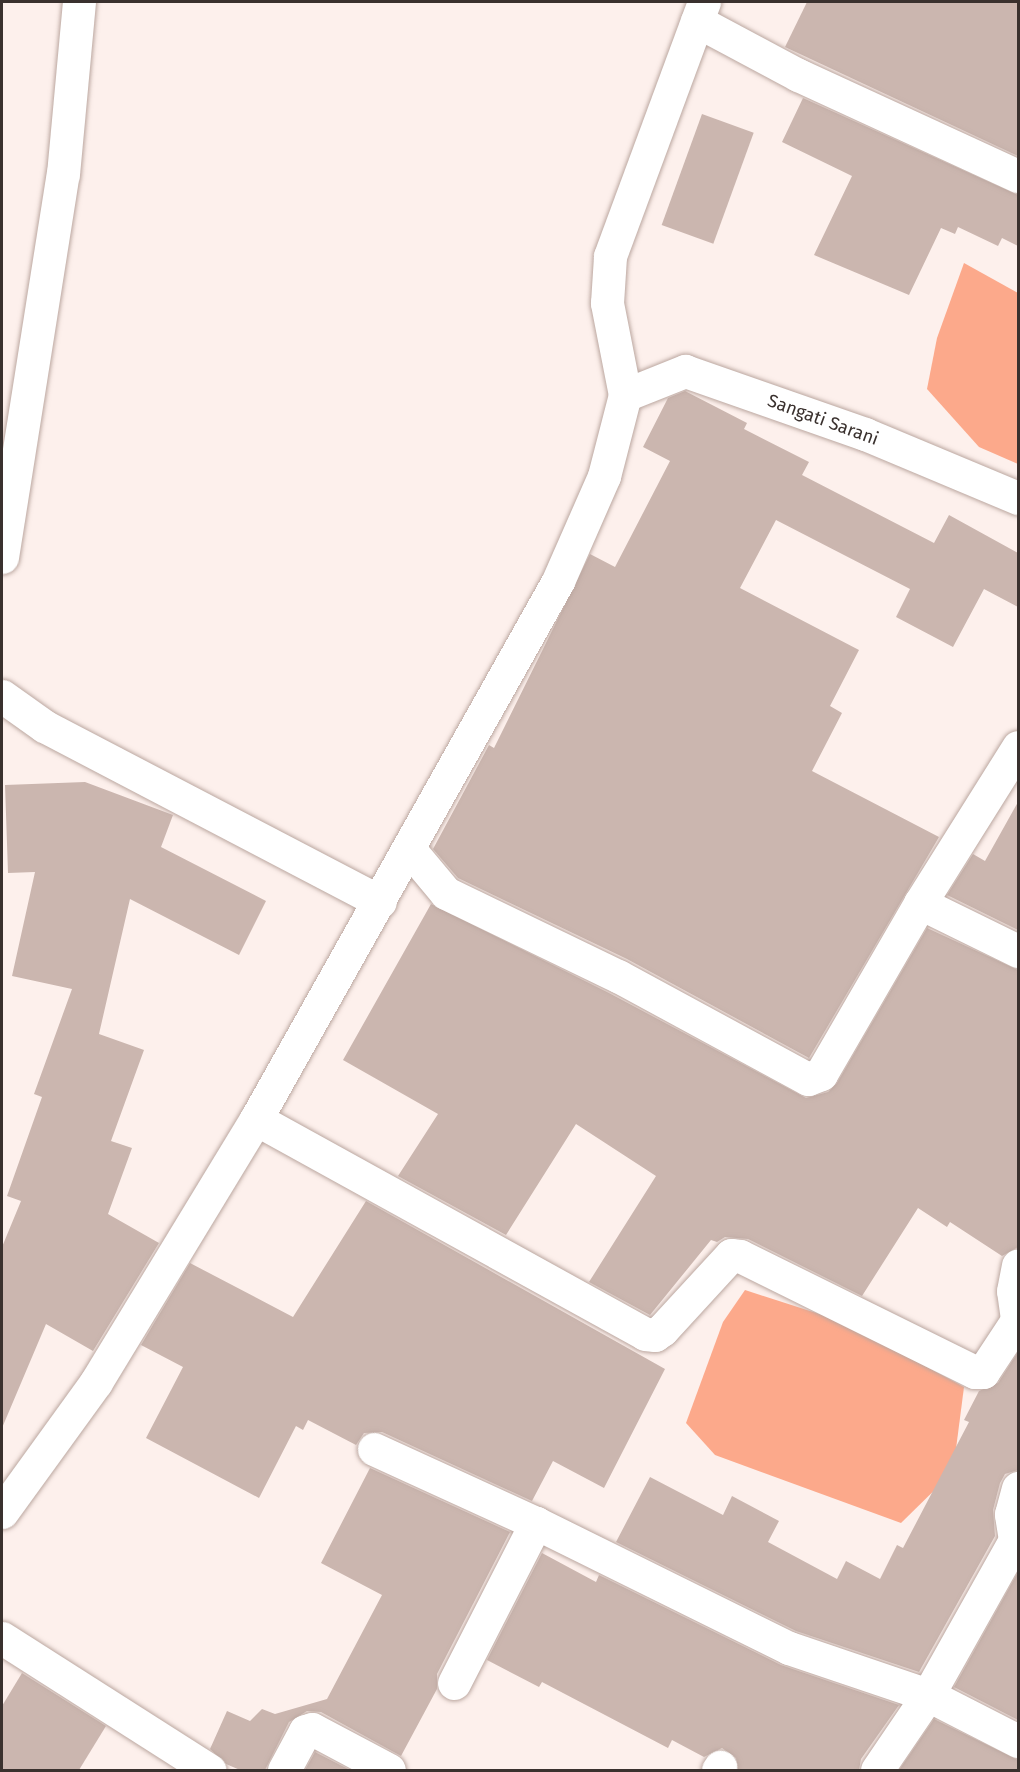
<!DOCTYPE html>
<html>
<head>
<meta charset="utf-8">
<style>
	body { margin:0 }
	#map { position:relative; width:1020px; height:1772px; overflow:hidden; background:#fdf0ec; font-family:"Fira Sans",sans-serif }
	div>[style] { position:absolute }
	.water>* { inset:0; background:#fca98b }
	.building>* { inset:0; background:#cbb6af; transform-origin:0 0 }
	.roads { filter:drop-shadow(0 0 2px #bba7a0) drop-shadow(0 0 2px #bba7a0) }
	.minor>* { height:33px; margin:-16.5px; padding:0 16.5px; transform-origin:16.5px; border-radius:16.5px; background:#fff }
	span { translate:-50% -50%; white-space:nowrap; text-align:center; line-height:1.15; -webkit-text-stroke:5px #fff; paint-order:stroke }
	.street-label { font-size:18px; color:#3a312e }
	.frame { position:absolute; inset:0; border:3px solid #3a312e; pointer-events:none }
</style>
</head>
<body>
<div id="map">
	<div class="water">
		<i style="clip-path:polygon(964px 263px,1018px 293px,1018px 464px,979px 447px,927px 389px,937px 338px)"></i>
		<i style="clip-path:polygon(745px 1290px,841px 1321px,964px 1387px,953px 1472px,901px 1523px,715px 1455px,686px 1423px,723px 1322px)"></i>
	</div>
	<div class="building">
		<i style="clip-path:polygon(807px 2px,1018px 2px,1018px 156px,785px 47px)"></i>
		<i style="clip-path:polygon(803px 98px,1018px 195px,1018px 246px,1002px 238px,998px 246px,958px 227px,955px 234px,941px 228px,909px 295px,814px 255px,852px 176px,782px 142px)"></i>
		<i style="left:702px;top:114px;width:55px;height:118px;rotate:20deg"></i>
		<i style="clip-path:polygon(685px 391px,747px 423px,744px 429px,809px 462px,802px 475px,934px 543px,949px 515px,1018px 553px,1018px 607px,984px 589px,953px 647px,896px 617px,910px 589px,776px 520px,740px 588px,859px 650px,830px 706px,842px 713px,812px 771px,939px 837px,809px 1058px,627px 959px,458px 878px,433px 849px,489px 745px,494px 748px,590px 554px,615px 567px,670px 461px,643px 447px,668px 398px)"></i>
		<i style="clip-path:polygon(85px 782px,173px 815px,161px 847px,266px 901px,239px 955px,130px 899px,99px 1034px,144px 1050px,111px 1141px,132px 1148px,108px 1214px,159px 1243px,93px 1351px,46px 1324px,2px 1428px,2px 1247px,21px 1201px,7px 1196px,42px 1097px,34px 1094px,72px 989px,12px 976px,35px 872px,8px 873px,5px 785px)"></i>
		<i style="clip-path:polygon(1018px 802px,1018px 930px,947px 895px,973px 854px,985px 861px)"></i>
		<i style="clip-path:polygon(431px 904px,609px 993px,806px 1098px,828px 1092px,837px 1083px,927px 928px,1018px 970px,1018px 1247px,1002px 1256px,950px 1222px,947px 1227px,918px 1208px,862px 1296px,748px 1239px,725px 1237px,717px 1242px,711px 1240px,650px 1315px,589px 1282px,656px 1176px,576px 1124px,506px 1235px,398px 1176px,438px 1114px,343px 1060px)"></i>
		<i style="clip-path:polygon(366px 1201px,665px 1369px,604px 1488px,553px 1461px,532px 1501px,382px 1432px,364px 1433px,356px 1445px,308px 1420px,303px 1430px,296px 1426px,259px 1498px,146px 1438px,183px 1367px,141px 1345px,190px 1263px,293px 1317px)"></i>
		<i style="clip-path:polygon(1018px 1352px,1018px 1470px,1005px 1474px,1000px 1483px,993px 1510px,995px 1536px,919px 1672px,796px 1631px,616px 1542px,650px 1477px,723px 1515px,732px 1496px,779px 1521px,768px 1542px,837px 1579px,846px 1561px,880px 1579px,897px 1545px,903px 1548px,969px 1422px,964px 1420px,979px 1391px,998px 1383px)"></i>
		<i style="clip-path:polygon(370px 1468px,510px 1532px,437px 1674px,437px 1689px,401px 1756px,321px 1712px,307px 1711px,289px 1722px,265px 1770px,240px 1770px,226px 1764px,210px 1749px,227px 1711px,250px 1721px,262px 1709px,275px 1714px,327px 1699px,382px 1595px,321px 1563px)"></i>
		<i style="clip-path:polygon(542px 1553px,596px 1582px,599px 1575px,781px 1665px,899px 1705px,861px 1759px,859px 1770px,738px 1770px,736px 1758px,722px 1748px,704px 1757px,672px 1740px,668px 1748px,542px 1682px,539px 1687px,487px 1660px)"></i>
		<i style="clip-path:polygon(1018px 1572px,1018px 1720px,954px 1687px)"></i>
		<i style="clip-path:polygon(22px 1673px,106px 1726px,79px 1770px,2px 1770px,2px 1706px)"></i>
		<i style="clip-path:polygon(934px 1719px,1018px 1760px,1018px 1770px,899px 1770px)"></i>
		<i style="clip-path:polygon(315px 1752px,350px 1770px,305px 1770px)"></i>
	</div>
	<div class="roads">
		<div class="minor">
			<i style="left:697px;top:21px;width:115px;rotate:28.1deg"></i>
			<i style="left:798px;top:75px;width:242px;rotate:24.7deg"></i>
			<i style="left:625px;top:395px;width:65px;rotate:-21.8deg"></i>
			<i style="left:685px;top:371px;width:191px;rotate:19.3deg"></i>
			<i style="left:865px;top:434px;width:166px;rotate:22.7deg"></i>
			<i style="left:2px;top:557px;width:388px;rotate:-81deg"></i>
			<i style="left:63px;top:174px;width:173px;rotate:-84.7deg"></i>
			<i style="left:2px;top:696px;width:52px;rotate:35.5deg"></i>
			<i style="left:44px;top:726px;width:379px;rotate:27.6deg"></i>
			<i style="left:1018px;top:747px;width:184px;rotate:122.1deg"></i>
			<i style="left:920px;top:903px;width:109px;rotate:26.1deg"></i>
			<i style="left:410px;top:850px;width:56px;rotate:50.1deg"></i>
			<i style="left:446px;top:893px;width:191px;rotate:25.8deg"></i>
			<i style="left:618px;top:976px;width:216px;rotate:28.5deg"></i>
			<i style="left:808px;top:1079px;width:14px;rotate:-21deg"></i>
			<i style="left:821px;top:1074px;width:198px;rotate:-59.9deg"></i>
			<i style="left:256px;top:1119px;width:444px;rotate:28.9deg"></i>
			<i style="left:645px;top:1334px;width:10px;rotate:6deg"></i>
			<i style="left:655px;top:1335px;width:9px;rotate:-36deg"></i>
			<i style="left:662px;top:1330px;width:102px;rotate:-47.4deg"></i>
			<i style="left:731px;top:1255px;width:9px;rotate:6deg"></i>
			<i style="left:740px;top:1256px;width:262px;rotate:26.3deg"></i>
			<i style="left:975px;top:1372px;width:8px"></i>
			<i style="left:983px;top:1372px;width:64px;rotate:-56.6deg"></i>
			<i style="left:1017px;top:1319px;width:28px;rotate:-98deg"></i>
			<i style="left:1013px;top:1291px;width:26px;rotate:-79deg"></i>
			<i style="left:374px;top:1449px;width:178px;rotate:24.6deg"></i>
			<i style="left:536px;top:1523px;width:282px;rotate:26.3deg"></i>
			<i style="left:789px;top:1648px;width:147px;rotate:18.7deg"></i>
			<i style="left:928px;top:1695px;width:101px;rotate:27.1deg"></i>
			<i style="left:2px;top:1512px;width:160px;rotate:-54.1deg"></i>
			<i style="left:96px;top:1382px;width:308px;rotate:-58.7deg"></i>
			<i style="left:256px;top:1119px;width:617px;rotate:-60.69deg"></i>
			<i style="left:558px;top:581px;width:115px;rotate:-66.3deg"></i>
			<i style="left:604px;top:476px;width:84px;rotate:-75.5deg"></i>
			<i style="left:625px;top:395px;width:94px;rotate:-101.1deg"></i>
			<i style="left:607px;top:303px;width:47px;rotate:-86.3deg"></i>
			<i style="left:610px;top:256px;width:271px;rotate:-69.7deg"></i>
			<i style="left:2px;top:1638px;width:246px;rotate:32.5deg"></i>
			<i style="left:454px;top:1683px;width:180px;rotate:-62.9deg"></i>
			<i style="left:284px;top:1770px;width:44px;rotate:-61.7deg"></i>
			<i style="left:305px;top:1731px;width:7px;rotate:-16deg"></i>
			<i style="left:312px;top:1729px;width:87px;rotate:28deg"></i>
			<i style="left:718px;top:1770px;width:4px;rotate:-56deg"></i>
			<i style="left:877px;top:1770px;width:91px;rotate:-55.8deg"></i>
			<i style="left:928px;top:1695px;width:178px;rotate:-60.7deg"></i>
			<i style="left:1015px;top:1540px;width:26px;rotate:-99deg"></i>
			<i style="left:1011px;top:1514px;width:27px;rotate:-75deg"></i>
		</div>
	</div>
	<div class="street-label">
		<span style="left:823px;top:420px;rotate:20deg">Sangati Sarani</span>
	</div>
	<div class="frame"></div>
</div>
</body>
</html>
